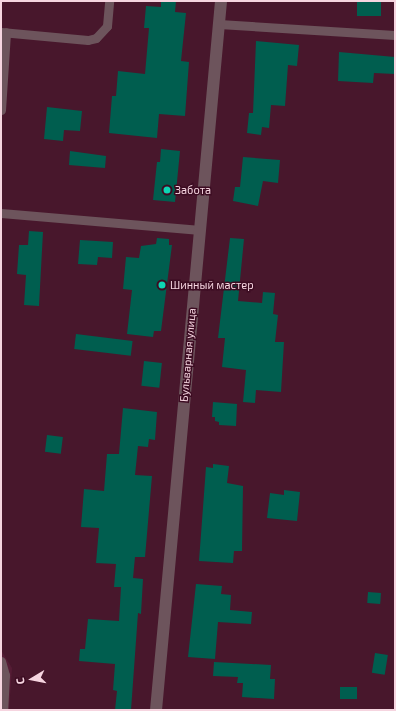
<!DOCTYPE html>
<html>
<head>
<meta charset="utf-8">
<style>
	body { margin:0 }
	#map { position:relative; width:396px; height:711px; overflow:hidden; background:#48172c; font-family:"Exo 2",sans-serif }
	div>[style] { position:absolute }
	.built>* { inset:0; background:#551c35 }
	.building>* { inset:0; background:#005e4f; transform-origin:0 0 }
	.lane>* { height:9px; margin:-4.5px; padding:0 4.5px; transform-origin:4.5px; border-radius:4.5px; background:#6d545c }
	.street>* { height:12px; margin:-6px; padding:0 6px; transform-origin:6px; border-radius:6px; background:#6d545c }
	.dots>* { width:11px; height:11px; translate:-50% -50%; box-sizing:border-box; border:2px solid #3c0c22; border-radius:50% }
	span { translate:-50% -50%; white-space:nowrap; text-align:center; line-height:1.15; -webkit-text-stroke:3px #3c0c22; paint-order:stroke }
	.poi-label { font-size:11px; color:#f6d5e0 }
	.left { translate:0 -50%; text-align:left }
	.street-label { font-size:11px; color:#f6d5e0 }
	.frame { position:absolute; inset:0; border:2px solid #f6d5e0; pointer-events:none }
	.north { position:absolute; left:12px; top:659px; width:40px; height:40px; -webkit-text-stroke:3px #3c0c22; paint-order:stroke; rotate:260deg; font-size:11px; font-weight:700; line-height:16px; text-align:center; color:#f6d5e0 }
	.north::after { content:''; display:block; margin:auto; width:14px; height:18px; background:#f6d5e0; clip-path:polygon(50% 0,100% 100%,50% 72%,0 100%) }
</style>
</head>
<body>
<div id="map">
	<div class="built">
		<i style="clip-path:polygon(1px 650px,12px 668px,9px 710px,1px 710px)"></i>
	</div>
	<div class="building">
		<i style="clip-path:polygon(161px 1px,176px 1px,175px 12px,186px 13px,181px 61px,189px 62px,185px 116px,159px 114px,157px 138px,109px 133px,112px 96px,116px 96px,118px 71px,145px 74px,149px 28px,144px 28px,146px 6px,161px 7px)"></i>
		<i style="left:357px;top:1px;width:24px;height:15px"></i>
		<i style="clip-path:polygon(256px 41px,299px 45px,297px 66px,288px 65px,285px 106px,271px 105px,269px 128px,262px 127px,261px 135px,247px 133px,249px 113px,253px 113px)"></i>
		<i style="clip-path:polygon(339px 52px,395px 57px,395px 74px,374px 73px,373px 83px,338px 81px)"></i>
		<i style="clip-path:polygon(47px 107px,82px 111px,80px 131px,64px 130px,63px 141px,44px 139px)"></i>
		<i style="clip-path:polygon(161px 149px,180px 151px,175px 202px,153px 200px,157px 162px,160px 162px)"></i>
		<i style="clip-path:polygon(70px 151px,106px 156px,105px 168px,69px 165px)"></i>
		<i style="clip-path:polygon(243px 157px,280px 160px,278px 183px,263px 181px,258px 206px,233px 201px,235px 187px,240px 187px)"></i>
		<i style="clip-path:polygon(29px 231px,43px 232px,39px 306px,24px 305px,26px 275px,17px 274px,19px 245px,28px 245px)"></i>
		<i style="clip-path:polygon(157px 238px,169px 239px,169px 245px,172px 245px,161px 331px,154px 331px,153px 337px,127px 334px,132px 290px,123px 289px,126px 257px,139px 258px,141px 246px,156px 244px)"></i>
		<i style="clip-path:polygon(230px 238px,244px 239px,238px 301px,262px 303px,263px 292px,275px 293px,273px 314px,278px 315px,275px 342px,284px 342px,281px 392px,256px 390px,255px 403px,243px 402px,246px 370px,222px 367px,225px 338px,218px 338px)"></i>
		<i style="clip-path:polygon(80px 240px,113px 242px,112px 258px,98px 257px,97px 265px,78px 264px)"></i>
		<i style="left:76px;top:334px;width:57px;height:15px;rotate:7deg"></i>
		<i style="left:144px;top:361px;width:18px;height:25px;rotate:6deg"></i>
		<i style="clip-path:polygon(213px 402px,237px 404px,236px 426px,219px 425px,219px 422px,215px 421px,215px 417px,212px 417px)"></i>
		<i style="clip-path:polygon(123px 408px,157px 412px,155px 440px,149px 439px,148px 447px,138px 446px,135px 475px,152px 476px,145px 557px,135px 557px,133px 578px,143px 579px,141px 614px,138px 613px,131px 710px,115px 710px,117px 691px,113px 690px,115px 664px,79px 661px,80px 649px,85px 649px,88px 619px,119px 621px,121px 587px,114px 587px,116px 564px,96px 563px,99px 528px,81px 527px,84px 489px,104px 491px,107px 454px,119px 454px)"></i>
		<i style="left:47px;top:435px;width:16px;height:17px;rotate:7deg"></i>
		<i style="clip-path:polygon(213px 464px,229px 466px,227px 483px,243px 486px,242px 551px,234px 551px,233px 563px,199px 561px,206px 467px,213px 468px)"></i>
		<i style="clip-path:polygon(284px 490px,300px 492px,297px 521px,267px 518px,270px 493px,284px 495px)"></i>
		<i style="clip-path:polygon(196px 584px,222px 586px,221px 594px,231px 595px,230px 610px,252px 612px,251px 624px,218px 622px,215px 659px,188px 657px)"></i>
		<i style="left:368px;top:592px;width:13px;height:11px;rotate:4deg"></i>
		<i style="left:375px;top:653px;width:13px;height:20px;rotate:9deg"></i>
		<i style="clip-path:polygon(214px 662px,271px 665px,270px 679px,275px 679px,274px 699px,242px 697px,243px 683px,237px 683px,238px 677px,213px 676px)"></i>
		<i style="left:340px;top:687px;width:17px;height:12px"></i>
	</div>
	<div class="lane">
		<i style="left:219px;top:24px;width:176px;rotate:3.6deg"></i>
		<i style="left:1px;top:32px;width:87px;rotate:5.3deg"></i>
		<i style="left:88px;top:40px;width:8px;rotate:-14deg"></i>
		<i style="left:96px;top:38px;width:16px;rotate:-47deg"></i>
		<i style="left:107px;top:26px;width:25px;rotate:-85deg"></i>
		<i style="left:1px;top:110px;width:78px;rotate:-86.3deg"></i>
		<i style="left:1px;top:213px;width:200px;rotate:4.9deg"></i>
		<i style="left:1px;top:661px;width:15px;rotate:74deg"></i>
		<i style="left:5px;top:675px;width:35px;rotate:93deg"></i>
	</div>
	<div class="street">
		<i style="left:156px;top:710px;width:712px;rotate:-84.76deg"></i>
	</div>
	<div class="dots">
		<i style="left:167px;top:190px;background:#0ed5b4"></i>
		<i style="left:162px;top:285px;background:#0ed5b4"></i>
	</div>
	<div class="poi-label">
		<span class="left" style="left:175px;top:190px">Забота</span>
		<span class="left" style="left:170px;top:285px">Шинный мастер</span>
	</div>
	<div class="street-label">
		<span style="left:188px;top:355px;rotate:-85deg">Бульварная улица</span>
	</div>
	<div class="frame"></div>
	<div class="north">С</div>
</div>
</body>
</html>
